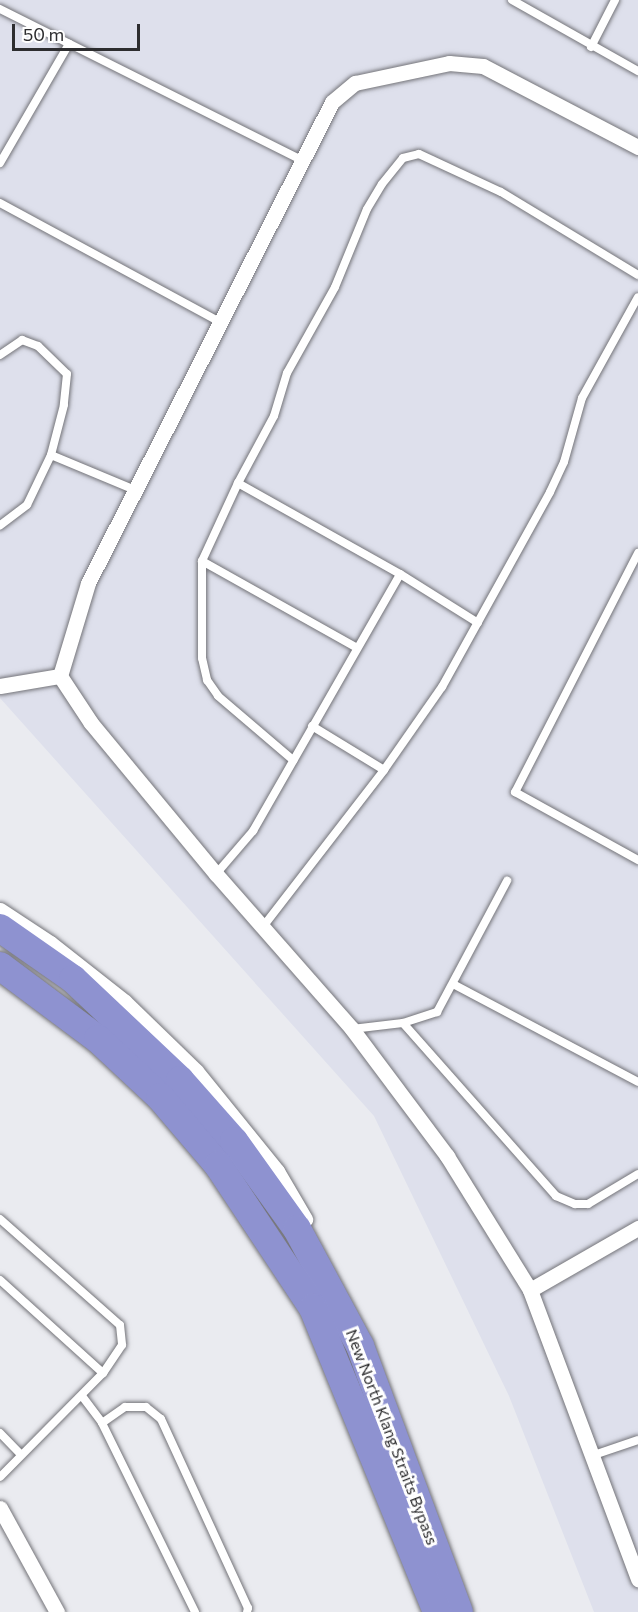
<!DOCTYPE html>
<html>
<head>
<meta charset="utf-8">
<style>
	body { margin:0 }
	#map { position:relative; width:638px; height:1612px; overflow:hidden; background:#eaebf0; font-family:Commissioner,sans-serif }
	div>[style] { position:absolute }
	.built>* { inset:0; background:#dee0ec }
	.roads { filter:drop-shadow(0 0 2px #747479) drop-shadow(0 0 2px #747479) }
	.lane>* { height:8px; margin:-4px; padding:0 4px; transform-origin:4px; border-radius:4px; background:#fff }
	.street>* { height:15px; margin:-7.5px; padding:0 7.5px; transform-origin:7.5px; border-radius:7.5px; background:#fff }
	.highway>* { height:28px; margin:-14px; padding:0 14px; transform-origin:14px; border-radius:14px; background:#8e92d0 }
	span { translate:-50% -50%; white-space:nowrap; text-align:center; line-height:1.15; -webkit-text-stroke:6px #fff; paint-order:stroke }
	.street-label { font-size:16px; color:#2d2d2f }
	.scale { position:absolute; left:12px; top:24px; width:128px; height:27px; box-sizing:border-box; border:3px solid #2d2d2f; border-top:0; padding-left:8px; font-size:18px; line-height:21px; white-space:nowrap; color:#2d2d2f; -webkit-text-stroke:4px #fff; paint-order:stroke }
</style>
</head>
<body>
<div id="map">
	<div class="built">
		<i style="clip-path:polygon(0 0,638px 0,638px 1612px,594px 1612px,509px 1396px,374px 1116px,0 698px)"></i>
	</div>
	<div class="roads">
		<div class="lane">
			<i style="left:512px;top:0;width:145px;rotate:29.4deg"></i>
			<i style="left:0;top:9px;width:338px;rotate:26.6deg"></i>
			<i style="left:591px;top:47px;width:53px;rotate:-62.9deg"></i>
			<i style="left:0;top:163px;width:138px;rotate:-59.9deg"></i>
			<i style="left:0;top:203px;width:250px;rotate:28.4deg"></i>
			<i style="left:0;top:355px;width:27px;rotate:-34deg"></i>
			<i style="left:22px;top:340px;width:17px;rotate:21deg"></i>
			<i style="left:38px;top:346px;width:40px;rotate:44deg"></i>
			<i style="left:67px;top:374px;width:31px;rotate:96deg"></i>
			<i style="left:64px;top:405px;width:52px;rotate:104.6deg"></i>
			<i style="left:51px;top:455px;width:55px;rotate:115.6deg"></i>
			<i style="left:27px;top:505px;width:34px;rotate:143deg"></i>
			<i style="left:51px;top:455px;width:91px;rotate:22.6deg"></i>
			<i style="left:238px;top:483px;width:86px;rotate:114.8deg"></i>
			<i style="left:202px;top:561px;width:97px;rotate:90deg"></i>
			<i style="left:202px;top:658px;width:23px;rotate:77deg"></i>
			<i style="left:207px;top:680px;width:19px;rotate:55deg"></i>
			<i style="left:218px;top:696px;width:99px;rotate:40.5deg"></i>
			<i style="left:638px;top:553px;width:269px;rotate:117.2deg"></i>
			<i style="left:515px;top:792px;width:141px;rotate:28.9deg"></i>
			<i style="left:202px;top:561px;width:178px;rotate:29.3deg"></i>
			<i style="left:400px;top:574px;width:92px;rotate:32.1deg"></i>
			<i style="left:312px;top:726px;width:84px;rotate:31.4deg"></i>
			<i style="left:216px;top:874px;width:57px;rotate:-49.3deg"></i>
			<i style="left:253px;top:831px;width:296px;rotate:-60.2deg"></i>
			<i style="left:400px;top:574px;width:186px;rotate:-150.7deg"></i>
			<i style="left:238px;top:483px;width:76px;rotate:-61.8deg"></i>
			<i style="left:274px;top:416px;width:45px;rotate:-73.2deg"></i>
			<i style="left:287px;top:373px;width:98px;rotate:-60.8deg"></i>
			<i style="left:335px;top:287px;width:84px;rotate:-67.7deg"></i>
			<i style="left:367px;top:209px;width:29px;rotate:-59deg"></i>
			<i style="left:382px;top:184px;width:33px;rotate:-51deg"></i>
			<i style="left:403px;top:158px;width:16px;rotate:-14deg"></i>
			<i style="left:419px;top:154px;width:90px;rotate:24.9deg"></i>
			<i style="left:501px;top:192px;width:160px;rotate:31.2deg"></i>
			<i style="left:262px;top:928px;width:200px;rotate:-52.3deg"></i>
			<i style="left:384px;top:770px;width:101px;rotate:-55.1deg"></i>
			<i style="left:442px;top:687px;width:223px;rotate:-61deg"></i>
			<i style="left:550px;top:492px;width:33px;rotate:-65deg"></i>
			<i style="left:564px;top:462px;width:66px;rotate:-74.3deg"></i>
			<i style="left:582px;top:398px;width:115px;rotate:-61deg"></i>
			<i style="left:453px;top:984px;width:209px;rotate:27.9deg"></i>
			<i style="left:403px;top:1023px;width:231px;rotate:48.5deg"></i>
			<i style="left:556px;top:1196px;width:21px;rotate:23deg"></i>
			<i style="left:575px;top:1204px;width:13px"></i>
			<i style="left:588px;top:1204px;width:58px;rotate:-31deg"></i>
			<i style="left:352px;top:1029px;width:51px;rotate:-6.7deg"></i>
			<i style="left:403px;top:1023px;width:36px;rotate:-18deg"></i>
			<i style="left:437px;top:1012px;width:149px;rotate:-61.9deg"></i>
			<i style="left:0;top:1219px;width:160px;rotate:41.5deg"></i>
			<i style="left:120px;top:1325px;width:20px;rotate:84deg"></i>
			<i style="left:122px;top:1345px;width:34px;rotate:124deg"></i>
			<i style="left:0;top:1280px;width:139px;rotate:42.1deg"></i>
			<i style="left:103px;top:1373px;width:146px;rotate:134.7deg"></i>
			<i style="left:82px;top:1396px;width:34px;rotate:53deg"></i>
			<i style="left:102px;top:1423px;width:211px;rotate:63.8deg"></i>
			<i style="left:102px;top:1423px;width:28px;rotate:-35deg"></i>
			<i style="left:125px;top:1407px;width:21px"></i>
			<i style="left:146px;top:1407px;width:19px;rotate:39deg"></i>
			<i style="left:161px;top:1419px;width:208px;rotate:65.3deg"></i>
			<i style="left:248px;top:1608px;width:4px;rotate:104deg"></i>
			<i style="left:0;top:1433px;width:30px;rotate:46deg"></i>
			<i style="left:594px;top:1455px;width:46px;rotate:-18.8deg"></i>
		</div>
		<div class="street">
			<i style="left:60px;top:676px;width:56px;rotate:56.6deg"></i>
			<i style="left:91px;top:723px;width:196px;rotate:50.4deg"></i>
			<i style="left:216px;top:874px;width:206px;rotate:48.7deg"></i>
			<i style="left:352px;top:1029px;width:159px;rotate:53.2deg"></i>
			<i style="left:447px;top:1156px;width:158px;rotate:58.2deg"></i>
			<i style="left:530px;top:1290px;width:309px;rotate:69.5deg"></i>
			<i style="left:0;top:686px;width:61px;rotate:-9.5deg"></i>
			<i style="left:60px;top:676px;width:97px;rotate:-73.2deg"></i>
			<i style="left:88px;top:583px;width:539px;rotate:-63.1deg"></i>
			<i style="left:332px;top:102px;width:30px;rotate:-40deg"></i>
			<i style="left:355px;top:83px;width:96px;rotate:-12deg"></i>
			<i style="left:449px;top:63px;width:34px;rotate:5deg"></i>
			<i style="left:483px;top:66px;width:175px;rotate:27.6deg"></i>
			<i style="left:0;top:910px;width:60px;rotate:33.4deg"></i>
			<i style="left:50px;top:943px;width:95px;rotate:38.2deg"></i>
			<i style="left:125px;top:1002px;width:99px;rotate:44.2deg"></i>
			<i style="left:196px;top:1071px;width:129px;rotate:51deg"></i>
			<i style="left:277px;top:1171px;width:56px;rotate:59.7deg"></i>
			<i style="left:530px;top:1290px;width:125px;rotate:-29.9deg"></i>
			<i style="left:0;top:1508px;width:119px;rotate:61.3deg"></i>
		</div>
		<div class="highway">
			<i style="left:0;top:928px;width:89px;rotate:34.9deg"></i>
			<i style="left:73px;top:979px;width:147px;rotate:43.3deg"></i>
			<i style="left:180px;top:1080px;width:81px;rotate:48.5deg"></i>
			<i style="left:234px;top:1141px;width:108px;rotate:54.4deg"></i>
			<i style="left:297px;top:1229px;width:133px;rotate:61.7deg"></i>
			<i style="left:360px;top:1346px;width:284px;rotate:69.6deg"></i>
			<i style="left:0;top:966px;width:122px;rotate:36.7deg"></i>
			<i style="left:98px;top:1039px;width:85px;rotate:43.1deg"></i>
			<i style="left:160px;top:1097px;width:89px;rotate:49.5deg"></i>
			<i style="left:218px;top:1165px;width:172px;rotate:56.4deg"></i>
			<i style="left:313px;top:1308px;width:328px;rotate:67.8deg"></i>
		</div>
	</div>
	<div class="street-label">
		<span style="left:392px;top:1437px;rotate:69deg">New North Klang Straits Bypass</span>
	</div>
	<div class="scale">50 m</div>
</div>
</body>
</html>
